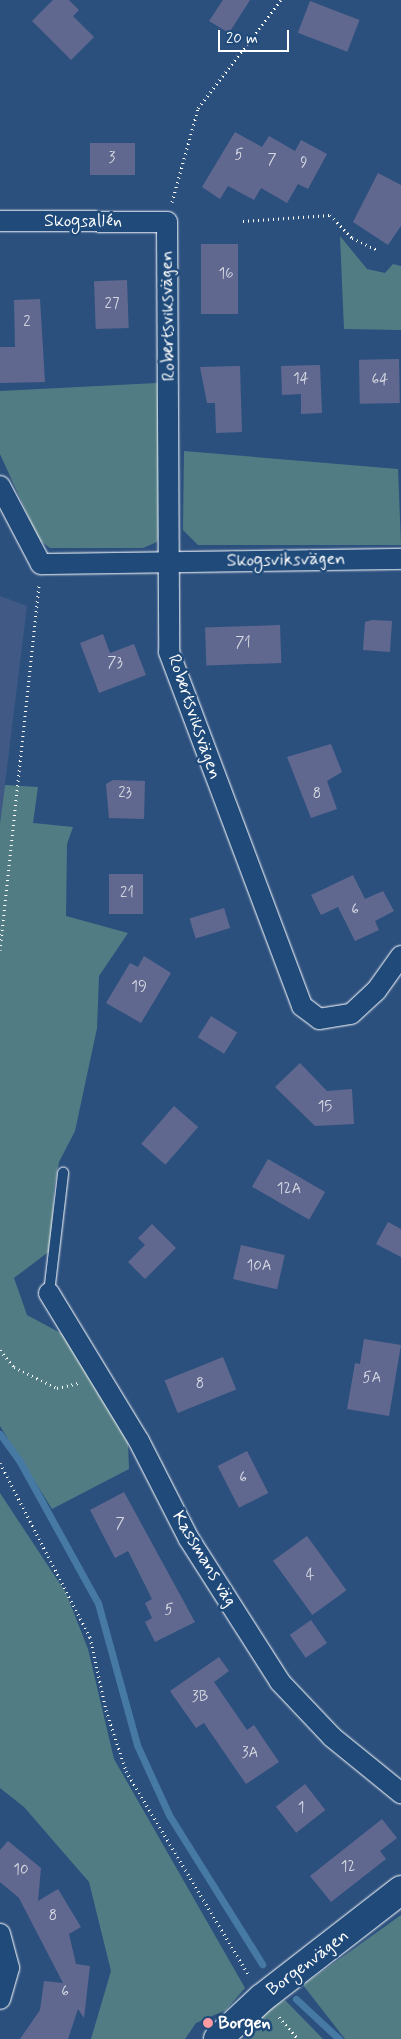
<!DOCTYPE html>
<html>
<head>
<meta charset="utf-8">
<style>
	body { margin:0 }
	#map { position:relative; width:401px; height:2039px; overflow:hidden; background:#2c507e; font-family:Mynerve,sans-serif }
	div>[style] { position:absolute }
	.built>* { inset:0; background:#405a85 }
	.green>* { inset:0; background:#527c84 }
	.stream>* { height:7px; margin:-3.5px; padding:0 3.5px; transform-origin:3.5px; border-radius:3.5px; background:#467aa4 }
	.building>* { inset:0; background:#60688f; transform-origin:0 0 }
	.path>* { height:3px; margin-top:-1.5px; transform-origin:0; background:repeating-linear-gradient(90deg,#fff 0 1px,transparent 0 5px) }
	.roads { filter:drop-shadow(0 0 1px #fff) drop-shadow(0 0 1px #fff) }
	.lane>* { height:10px; margin:-5px; padding:0 5px; transform-origin:5px; border-radius:5px; background:#1f4a7a }
	.street>* { height:20px; margin:-10px; padding:0 10px; transform-origin:10px; border-radius:10px; background:#1f4a7a }
	.secondary>* { height:28px; margin:-14px; padding:0 14px; transform-origin:14px; border-radius:14px; background:#1f4a7a }
	.dots>* { width:14px; height:14px; translate:-50% -50%; box-sizing:border-box; border:2px solid #1f4a7a; border-radius:50% }
	span { translate:-50% -50%; white-space:nowrap; text-align:center; line-height:1.15; -webkit-text-stroke:5px #1f4a7a; paint-order:stroke }
	.number-label { font-size:15px; color:#d7d9e3 }
	.number-label span { -webkit-text-stroke-width:0 }
	.street-label { font-size:18px; color:#fff }
	.poi-label { font-size:18px; color:#fff; font-weight:700 }
	.left { translate:0 -50%; text-align:left }
	.scale { position:absolute; left:218px; top:30px; width:71px; height:22px; box-sizing:border-box; border:2px solid #fff; border-top:0; padding-left:6px; font-size:15px; line-height:18px; white-space:nowrap; color:#fff; -webkit-text-stroke:4px #1f4a7a; paint-order:stroke }
</style>
</head>
<body>
<div id="map">
	<div class="built">
		<i style="clip-path:polygon(0 596px,27px 606px,0 824px)"></i>
	</div>
	<div class="green">
		<i style="clip-path:polygon(340px 236px,367px 269px,385px 273px,393px 264px,401px 266px,401px 330px,344px 329px)"></i>
		<i style="clip-path:polygon(157px 383px,163px 520px,157px 542px,143px 548px,50px 548px,39px 540px,0 454px,0 391px)"></i>
		<i style="clip-path:polygon(184px 451px,398px 469px,401px 545px,198px 545px,183px 530px)"></i>
		<i style="clip-path:polygon(5px 785px,38px 787px,33px 823px,73px 827px,67px 844px,66px 916px,128px 933px,99px 976px,97px 1028px,75px 1131px,59px 1162px,54px 1189px,51px 1250px,14px 1278px,27px 1315px,66px 1336px,128px 1443px,129px 1469px,52px 1509px,0 1426px,0 824px)"></i>
		<i style="clip-path:polygon(0 1493px,66px 1593px,88px 1649px,114px 1759px,245px 1988px,226px 2010px,196px 2023px,185px 2039px,91px 2039px,111px 1971px,89px 1882px,24px 1807px,0 1788px)"></i>
		<i style="clip-path:polygon(401px 1915px,401px 2039px,345px 2039px,303px 1985px)"></i>
		<i style="clip-path:polygon(285px 2000px,323px 2039px,245px 2039px,257px 2016px)"></i>
	</div>
	<div class="stream">
		<i style="left:0;top:1434px;width:32px;rotate:54deg"></i>
		<i style="left:19px;top:1460px;width:163px;rotate:61.1deg"></i>
		<i style="left:98px;top:1603px;width:147px;rotate:74.6deg"></i>
		<i style="left:137px;top:1745px;width:77px;rotate:65.4deg"></i>
		<i style="left:169px;top:1815px;width:176px;rotate:58deg"></i>
		<i style="left:296px;top:1999px;width:59px;rotate:42.9deg"></i>
	</div>
	<div class="building">
		<i style="clip-path:polygon(53px 0,69px 0,79px 10px,73px 16px,94px 37px,71px 60px,32px 21px)"></i>
		<i style="clip-path:polygon(223px 0,250px 0,229px 33px,209px 21px)"></i>
		<i style="left:310px;top:1px;width:53px;height:34px;rotate:21deg"></i>
		<i style="clip-path:polygon(235px 132px,262px 147px,269px 136px,295px 151px,301px 140px,327px 154px,308px 189px,298px 184px,287px 203px,261px 188px,254px 200px,228px 186px,220px 199px,202px 187px)"></i>
		<i style="left:90px;top:143px;width:45px;height:32px"></i>
		<i style="clip-path:polygon(378px 173px,401px 185px,401px 226px,388px 245px,353px 222px)"></i>
		<i style="left:201px;top:244px;width:37px;height:70px"></i>
		<i style="left:127px;top:280px;width:48px;height:33px;rotate:88deg"></i>
		<i style="clip-path:polygon(40px 299px,45px 382px,0 383px,0 347px,15px 347px,14px 300px)"></i>
		<i style="left:399px;top:359px;width:44px;height:40px;rotate:89deg"></i>
		<i style="clip-path:polygon(320px 365px,322px 413px,301px 414px,301px 394px,282px 395px,281px 366px)"></i>
		<i style="clip-path:polygon(240px 366px,242px 432px,216px 433px,215px 403px,207px 403px,200px 367px)"></i>
		<i style="clip-path:polygon(372px 620px,392px 621px,390px 652px,363px 650px,365px 622px)"></i>
		<i style="left:280px;top:625px;width:38px;height:75px;rotate:88deg"></i>
		<i style="clip-path:polygon(103px 634px,110px 653px,134px 644px,146px 675px,99px 693px,80px 643px)"></i>
		<i style="clip-path:polygon(331px 744px,342px 772px,327px 781px,337px 809px,311px 818px,287px 757px)"></i>
		<i style="clip-path:polygon(113px 780px,145px 781px,144px 819px,109px 818px,106px 784px)"></i>
		<i style="left:109px;top:874px;width:34px;height:40px"></i>
		<i style="clip-path:polygon(353px 875px,365px 899px,383px 891px,394px 911px,375px 921px,379px 930px,355px 941px,338px 907px,321px 915px,311px 895px)"></i>
		<i style="left:224px;top:908px;width:21px;height:36px;rotate:73deg"></i>
		<i style="clip-path:polygon(144px 956px,171px 973px,141px 1023px,106px 1003px,130px 963px,138px 967px)"></i>
		<i style="left:211px;top:1016px;width:31px;height:25px;rotate:32deg"></i>
		<i style="clip-path:polygon(300px 1063px,327px 1091px,352px 1089px,354px 1124px,315px 1126px,275px 1087px)"></i>
		<i style="left:174px;top:1106px;width:32px;height:50px;rotate:41deg"></i>
		<i style="left:268px;top:1159px;width:66px;height:32px;rotate:30deg"></i>
		<i style="clip-path:polygon(388px 1222px,401px 1229px,401px 1257px,376px 1244px)"></i>
		<i style="clip-path:polygon(152px 1224px,176px 1248px,145px 1279px,128px 1262px,145px 1245px,138px 1238px)"></i>
		<i style="left:241px;top:1245px;width:45px;height:35px;rotate:13deg"></i>
		<i style="clip-path:polygon(364px 1339px,401px 1345px,389px 1416px,347px 1409px,355px 1363px,360px 1364px)"></i>
		<i style="left:223px;top:1357px;width:35px;height:63px;rotate:68deg"></i>
		<i style="left:247px;top:1451px;width:47px;height:33px;rotate:63deg"></i>
		<i style="clip-path:polygon(124px 1492px,195px 1622px,155px 1642px,145px 1622px,152px 1618px,145px 1603px,152px 1599px,128px 1551px,115px 1558px,90px 1510px)"></i>
		<i style="left:307px;top:1536px;width:67px;height:42px;rotate:54deg"></i>
		<i style="left:311px;top:1620px;width:28px;height:26px;rotate:55deg"></i>
		<i style="clip-path:polygon(219px 1657px,229px 1671px,214px 1682px,247px 1730px,254px 1725px,279px 1762px,246px 1784px,204px 1723px,196px 1728px,170px 1691px)"></i>
		<i style="left:305px;top:1784px;width:33px;height:37px;rotate:52deg"></i>
		<i style="clip-path:polygon(382px 1819px,397px 1838px,380px 1851px,386px 1859px,331px 1902px,310px 1876px)"></i>
		<i style="clip-path:polygon(8px 1841px,41px 1868px,38px 1901px,58px 1889px,81px 1927px,69px 1934px,76px 1964px,90px 1966px,84px 2018px,78px 2009px,68px 2039px,20px 2039px,40px 2010px,44px 1981px,63px 1983px,19px 1898px,0 1882px,0 1850px)"></i>
	</div>
	<div class="path">
		<i style="left:172px;top:202px;width:98px;rotate:-74.5deg"></i>
		<i style="left:198px;top:108px;width:136px;rotate:-52.5deg"></i>
		<i style="left:243px;top:221px;width:87px;rotate:-3.9deg"></i>
		<i style="left:330px;top:215px;width:32px;rotate:46deg"></i>
		<i style="left:352px;top:238px;width:29px;rotate:25deg"></i>
		<i style="left:0;top:950px;width:367px;rotate:-83.9deg"></i>
		<i style="left:0;top:1350px;width:22px;rotate:51deg"></i>
		<i style="left:14px;top:1367px;width:48px;rotate:26deg"></i>
		<i style="left:57px;top:1388px;width:22px;rotate:-13deg"></i>
		<i style="left:0;top:1463px;width:196px;rotate:62.7deg"></i>
		<i style="left:90px;top:1637px;width:75px;rotate:77.6deg"></i>
		<i style="left:106px;top:1710px;width:64px;rotate:71.8deg"></i>
		<i style="left:126px;top:1771px;width:239px;rotate:59deg"></i>
		<i style="left:279px;top:2017px;width:29px;rotate:49deg"></i>
	</div>
	<div class="roads">
		<div class="lane">
			<i style="left:49px;top:1293px;width:121px;rotate:-83.3deg"></i>
		</div>
		<div class="street">
			<i style="left:0;top:221px;width:167px;rotate:0.3deg"></i>
			<i style="left:167px;top:222px;width:430px;rotate:89.7deg"></i>
			<i style="left:169px;top:652px;width:378px;rotate:69.4deg"></i>
			<i style="left:302px;top:1006px;width:21px;rotate:37deg"></i>
			<i style="left:319px;top:1019px;width:32px;rotate:-9deg"></i>
			<i style="left:351px;top:1014px;width:34px;rotate:-43deg"></i>
			<i style="left:376px;top:991px;width:43px;rotate:-54.5deg"></i>
			<i style="left:0;top:486px;width:88px;rotate:62.3deg"></i>
			<i style="left:41px;top:564px;width:360px;rotate:-0.8deg"></i>
			<i style="left:49px;top:1293px;width:173px;rotate:58.7deg"></i>
			<i style="left:139px;top:1441px;width:110px;rotate:63deg"></i>
			<i style="left:189px;top:1539px;width:169px;rotate:57.5deg"></i>
			<i style="left:280px;top:1682px;width:76px;rotate:46.6deg"></i>
			<i style="left:332px;top:1737px;width:89px;rotate:39.1deg"></i>
			<i style="left:0;top:1934px;width:35px;rotate:75deg"></i>
			<i style="left:9px;top:1968px;width:32px;rotate:106deg"></i>
		</div>
		<div class="secondary">
			<i style="left:218px;top:2039px;width:60px;rotate:-43deg"></i>
			<i style="left:262px;top:1998px;width:176px;rotate:-37.8deg"></i>
		</div>
	</div>
	<div class="dots">
		<i style="left:208px;top:2023px;background:#ff9aa2"></i>
	</div>
	<div class="number-label">
		<span style="left:239px;top:156px">5</span>
		<span style="left:112px;top:159px">3</span>
		<span style="left:272px;top:161px">7</span>
		<span style="left:304px;top:164px">9</span>
		<span style="left:226px;top:275px">16</span>
		<span style="left:112px;top:305px">27</span>
		<span style="left:27px;top:323px">2</span>
		<span style="left:301px;top:380px">14</span>
		<span style="left:380px;top:381px">64</span>
		<span style="left:243px;top:644px">71</span>
		<span style="left:115px;top:664px">73</span>
		<span style="left:125px;top:794px">23</span>
		<span style="left:317px;top:795px">8</span>
		<span style="left:127px;top:894px">21</span>
		<span style="left:355px;top:911px">6</span>
		<span style="left:139px;top:988px">19</span>
		<span style="left:325px;top:1108px">15</span>
		<span style="left:289px;top:1190px">12A</span>
		<span style="left:259px;top:1267px">10A</span>
		<span style="left:372px;top:1379px">5A</span>
		<span style="left:200px;top:1385px">8</span>
		<span style="left:243px;top:1479px">6</span>
		<span style="left:120px;top:1525px">7</span>
		<span style="left:310px;top:1576px">4</span>
		<span style="left:169px;top:1611px">5</span>
		<span style="left:200px;top:1698px">3B</span>
		<span style="left:250px;top:1754px">3A</span>
		<span style="left:301px;top:1809px">1</span>
		<span style="left:348px;top:1868px">12</span>
		<span style="left:21px;top:1871px">10</span>
		<span style="left:53px;top:1917px">8</span>
		<span style="left:65px;top:1993px">6</span>
	</div>
	<div class="street-label">
		<span style="left:83px;top:221px">Skogsallén</span>
		<span style="left:168px;top:316px;rotate:-91deg">Robertsviksvägen</span>
		<span style="left:286px;top:560px;rotate:-1deg">Skogsviksvägen</span>
		<span style="left:194px;top:717px;rotate:71deg">Robertsviksvägen</span>
		<span style="left:204px;top:1559px;rotate:59deg">Kassmans väg</span>
		<span style="left:308px;top:1963px;rotate:-37deg">Borgenvägen</span>
	</div>
	<div class="poi-label">
		<span class="left" style="left:218px;top:2023px">Borgen</span>
	</div>
	<div class="scale">20 m</div>
</div>
</body>
</html>
